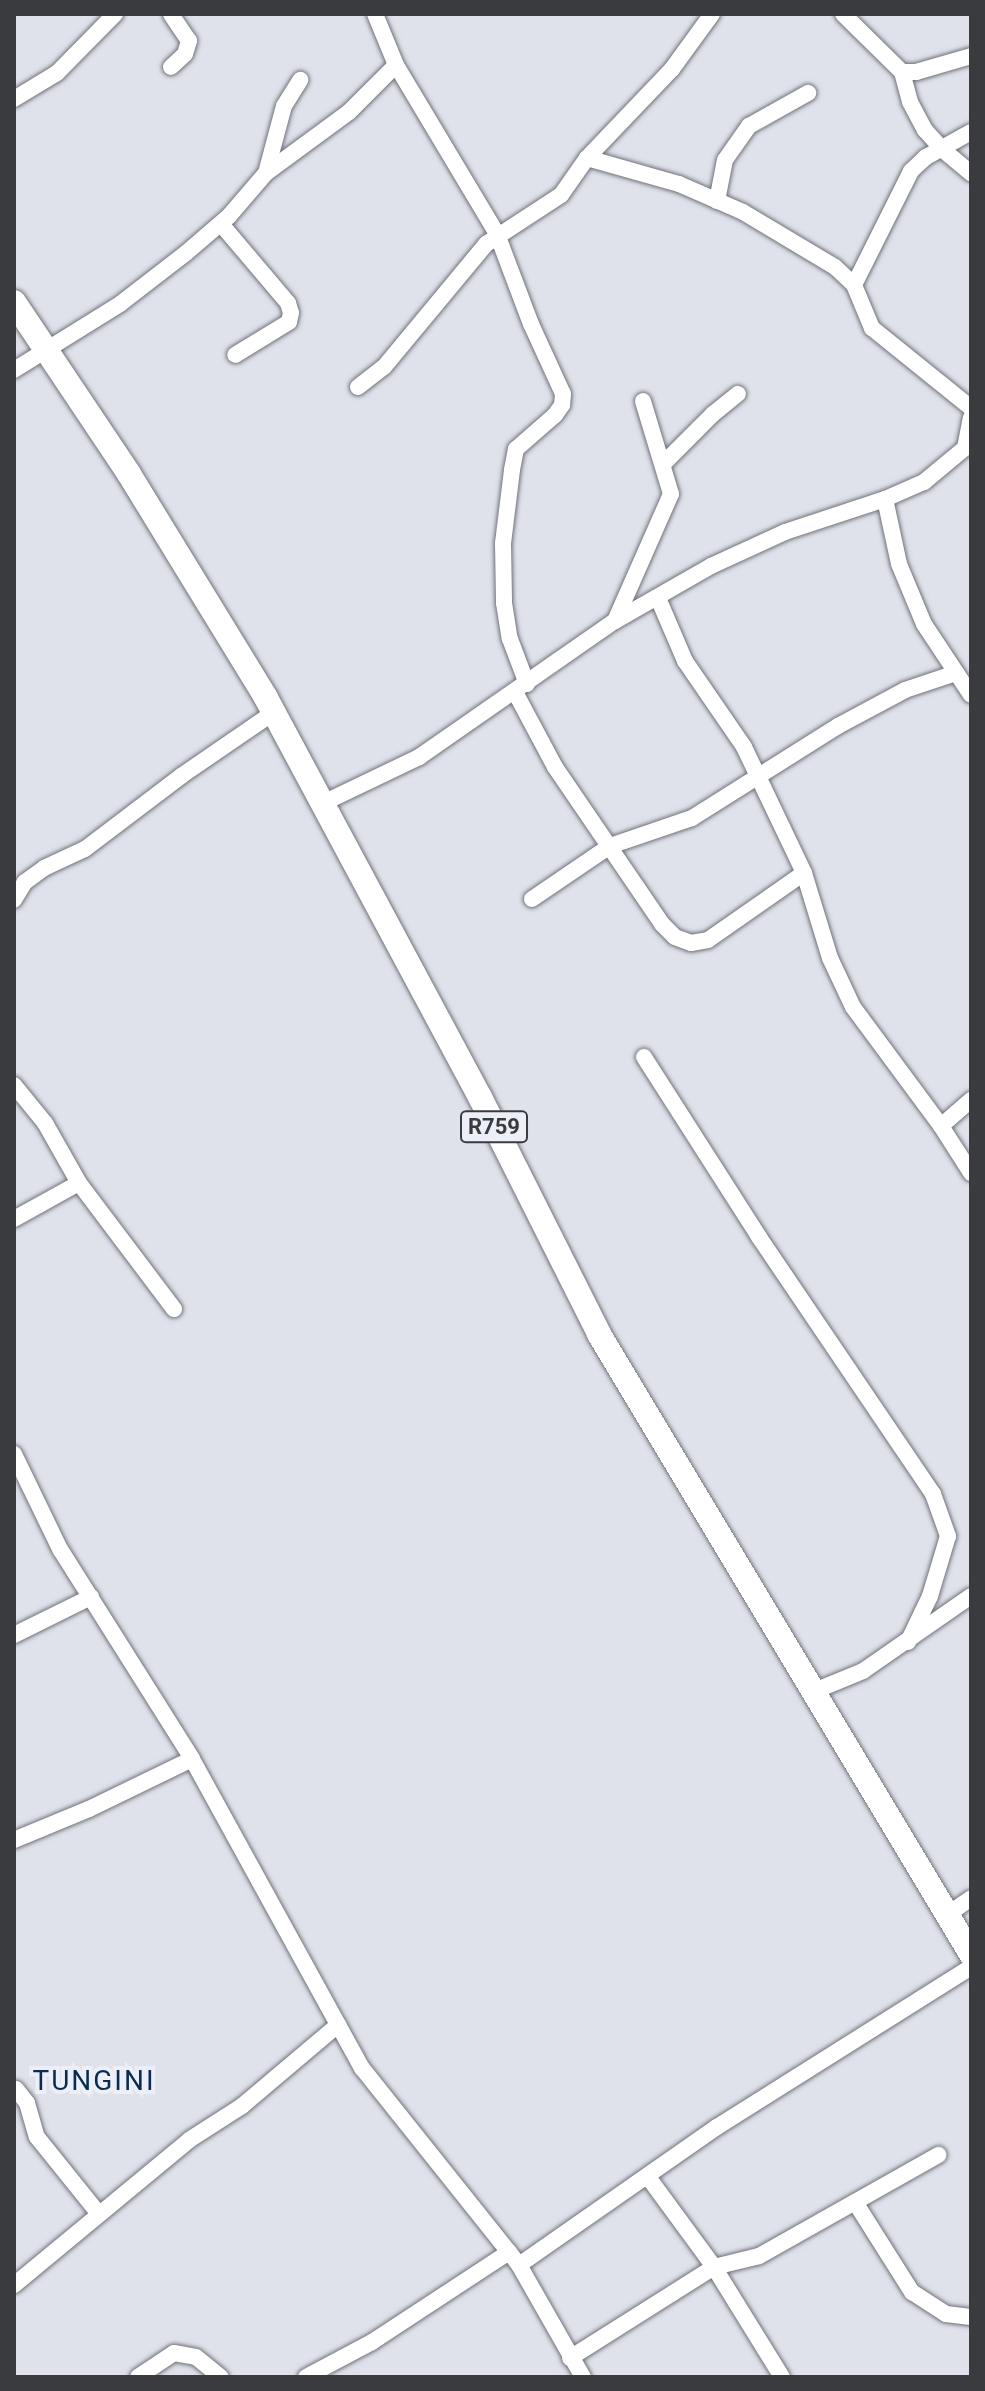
<!DOCTYPE html>
<html>
<head>
<meta charset="utf-8">
<style>
	body { margin:0 }
	#map { position:relative; width:985px; height:2391px; overflow:hidden; background:#dfe2eb; font-family:Roboto,sans-serif }
	div>[style] { position:absolute }
	.roads { filter:drop-shadow(0 0 2px #70727a) drop-shadow(0 0 2px #70727a) }
	.minor>* { height:16px; margin:-8px; padding:0 8px; transform-origin:8px; border-radius:8px; background:#fff }
	.primary>* { height:24px; margin:-12px; padding:0 12px; transform-origin:12px; border-radius:12px; background:#fff }
	span { translate:-50% -50%; white-space:nowrap; text-align:center; line-height:1.15; -webkit-text-stroke:8px #edeff8; paint-order:stroke }
	.shield-label span { padding:2px 6px; background:#edeff8; border:2px solid; border-radius:6px; -webkit-text-stroke-width:0 }
	.shield-label { font-size:22px; color:#3a3b3e; font-weight:700 }
	.quarter-label { font-size:28px; color:#082d53; letter-spacing:2px }
	.frame { position:absolute; inset:0; border:16px solid #3a3b3e; pointer-events:none }
</style>
</head>
<body>
<div id="map">
	<div class="roads">
		<div class="minor">
			<i style="left:375px;top:14px;width:55px;rotate:67.6deg"></i>
			<i style="left:396px;top:65px;width:197px;rotate:59.1deg"></i>
			<i style="left:497px;top:234px;width:96px;rotate:69.3deg"></i>
			<i style="left:531px;top:324px;width:77px;rotate:65.4deg"></i>
			<i style="left:563px;top:394px;width:11px;rotate:95deg"></i>
			<i style="left:562px;top:405px;width:12px;rotate:125deg"></i>
			<i style="left:555px;top:415px;width:52px;rotate:138.9deg"></i>
			<i style="left:516px;top:449px;width:21px;rotate:101deg"></i>
			<i style="left:512px;top:470px;width:74px;rotate:97deg"></i>
			<i style="left:503px;top:543px;width:60px;rotate:89deg"></i>
			<i style="left:504px;top:603px;width:36px;rotate:81deg"></i>
			<i style="left:510px;top:639px;width:48px;rotate:69.3deg"></i>
			<i style="left:843px;top:14px;width:83px;rotate:44.5deg"></i>
			<i style="left:902px;top:72px;width:14px"></i>
			<i style="left:916px;top:72px;width:57px;rotate:-16.2deg"></i>
			<i style="left:171px;top:67px;width:19px;rotate:-43deg"></i>
			<i style="left:185px;top:54px;width:14px;rotate:-73deg"></i>
			<i style="left:189px;top:41px;width:32px;rotate:-124deg"></i>
			<i style="left:902px;top:72px;width:31px;rotate:75deg"></i>
			<i style="left:910px;top:102px;width:32px;rotate:62deg"></i>
			<i style="left:925px;top:130px;width:25px;rotate:48deg"></i>
			<i style="left:942px;top:149px;width:38px;rotate:40deg"></i>
			<i style="left:14px;top:99px;width:50px;rotate:-31.2deg"></i>
			<i style="left:57px;top:73px;width:83px;rotate:-45.5deg"></i>
			<i style="left:587px;top:158px;width:96px;rotate:15.8deg"></i>
			<i style="left:679px;top:184px;width:70px;rotate:23.6deg"></i>
			<i style="left:743px;top:212px;width:107px;rotate:30.9deg"></i>
			<i style="left:835px;top:267px;width:26px;rotate:43deg"></i>
			<i style="left:854px;top:285px;width:47px;rotate:67.3deg"></i>
			<i style="left:872px;top:328px;width:127px;rotate:38.9deg"></i>
			<i style="left:266px;top:173px;width:69px;rotate:-75deg"></i>
			<i style="left:284px;top:106px;width:31px;rotate:-58deg"></i>
			<i style="left:717px;top:201px;width:42px;rotate:-79deg"></i>
			<i style="left:725px;top:160px;width:42px;rotate:-54.8deg"></i>
			<i style="left:749px;top:126px;width:68px;rotate:-29.2deg"></i>
			<i style="left:221px;top:224px;width:104px;rotate:49.7deg"></i>
			<i style="left:288px;top:303px;width:10px;rotate:73deg"></i>
			<i style="left:291px;top:313px;width:9px;rotate:103deg"></i>
			<i style="left:289px;top:322px;width:63px;rotate:148.6deg"></i>
			<i style="left:854px;top:285px;width:127px;rotate:-63.4deg"></i>
			<i style="left:911px;top:171px;width:21px;rotate:-43deg"></i>
			<i style="left:926px;top:157px;width:51px;rotate:-29.1deg"></i>
			<i style="left:14px;top:370px;width:125px;rotate:-31.9deg"></i>
			<i style="left:120px;top:304px;width:83px;rotate:-37.7deg"></i>
			<i style="left:186px;top:253px;width:57px;rotate:-40.7deg"></i>
			<i style="left:229px;top:216px;width:57px;rotate:-49.3deg"></i>
			<i style="left:266px;top:173px;width:103px;rotate:-36.3deg"></i>
			<i style="left:349px;top:112px;width:66px;rotate:-45deg"></i>
			<i style="left:358px;top:387px;width:33px;rotate:-38deg"></i>
			<i style="left:384px;top:367px;width:160px;rotate:-50.3deg"></i>
			<i style="left:486px;top:244px;width:90px;rotate:-33.2deg"></i>
			<i style="left:561px;top:195px;width:45px;rotate:-54.9deg"></i>
			<i style="left:587px;top:158px;width:123px;rotate:-46.3deg"></i>
			<i style="left:672px;top:69px;width:68px;rotate:-54deg"></i>
			<i style="left:665px;top:462px;width:68px;rotate:-45deg"></i>
			<i style="left:713px;top:414px;width:32px;rotate:-39deg"></i>
			<i style="left:885px;top:499px;width:66px;rotate:77.8deg"></i>
			<i style="left:899px;top:564px;width:65px;rotate:67.4deg"></i>
			<i style="left:924px;top:624px;width:85px;rotate:56.5deg"></i>
			<i style="left:658px;top:598px;width:69px;rotate:66.8deg"></i>
			<i style="left:685px;top:661px;width:104px;rotate:55.5deg"></i>
			<i style="left:744px;top:747px;width:140px;rotate:64.5deg"></i>
			<i style="left:804px;top:873px;width:89px;rotate:73deg"></i>
			<i style="left:830px;top:958px;width:54px;rotate:64.9deg"></i>
			<i style="left:853px;top:1007px;width:148px;rotate:53.5deg"></i>
			<i style="left:941px;top:1126px;width:56px;rotate:57.4deg"></i>
			<i style="left:615px;top:621px;width:139px;rotate:-66.2deg"></i>
			<i style="left:671px;top:494px;width:97px;rotate:-106.8deg"></i>
			<i style="left:515px;top:692px;width:85px;rotate:61.9deg"></i>
			<i style="left:555px;top:767px;width:190px;rotate:55.7deg"></i>
			<i style="left:662px;top:924px;width:18px;rotate:45deg"></i>
			<i style="left:675px;top:937px;width:17px;rotate:21deg"></i>
			<i style="left:691px;top:943px;width:17px;rotate:-10deg"></i>
			<i style="left:708px;top:940px;width:117px;rotate:-34.9deg"></i>
			<i style="left:321px;top:804px;width:109px;rotate:-25.6deg"></i>
			<i style="left:419px;top:757px;width:239px;rotate:-34.8deg"></i>
			<i style="left:615px;top:621px;width:111px;rotate:-29.8deg"></i>
			<i style="left:711px;top:566px;width:81px;rotate:-24.7deg"></i>
			<i style="left:785px;top:532px;width:105px;rotate:-18.3deg"></i>
			<i style="left:885px;top:499px;width:43px;rotate:-23.6deg"></i>
			<i style="left:924px;top:482px;width:53px;rotate:-39.7deg"></i>
			<i style="left:965px;top:448px;width:31px;rotate:-79deg"></i>
			<i style="left:532px;top:899px;width:94px;rotate:-34.2deg"></i>
			<i style="left:610px;top:846px;width:87px;rotate:-18.9deg"></i>
			<i style="left:692px;top:818px;width:173px;rotate:-32.2deg"></i>
			<i style="left:838px;top:726px;width:76px;rotate:-28.2deg"></i>
			<i style="left:905px;top:690px;width:54px;rotate:-18.4deg"></i>
			<i style="left:14px;top:900px;width:21px;rotate:-59deg"></i>
			<i style="left:25px;top:882px;width:24px;rotate:-36deg"></i>
			<i style="left:44px;top:868px;width:45px;rotate:-24.9deg"></i>
			<i style="left:85px;top:849px;width:121px;rotate:-37.2deg"></i>
			<i style="left:181px;top:776px;width:112px;rotate:-34.4deg"></i>
			<i style="left:644px;top:1057px;width:214px;rotate:57.4deg"></i>
			<i style="left:759px;top:1237px;width:310px;rotate:55.9deg"></i>
			<i style="left:933px;top:1494px;width:45px;rotate:70.3deg"></i>
			<i style="left:948px;top:1536px;width:63px;rotate:106.7deg"></i>
			<i style="left:930px;top:1596px;width:51px;rotate:115.6deg"></i>
			<i style="left:14px;top:1085px;width:49px;rotate:50.8deg"></i>
			<i style="left:45px;top:1123px;width:69px;rotate:60.5deg"></i>
			<i style="left:79px;top:1183px;width:158px;rotate:53deg"></i>
			<i style="left:941px;top:1126px;width:40px;rotate:-41deg"></i>
			<i style="left:14px;top:1219px;width:74px;rotate:-29deg"></i>
			<i style="left:14px;top:1454px;width:106px;rotate:64.2deg"></i>
			<i style="left:60px;top:1549px;width:248px;rotate:57.8deg"></i>
			<i style="left:192px;top:1759px;width:353px;rotate:61.2deg"></i>
			<i style="left:362px;top:2068px;width:252px;rotate:51.4deg"></i>
			<i style="left:519px;top:2265px;width:129px;rotate:60.3deg"></i>
			<i style="left:14px;top:1635px;width:86px;rotate:-26.3deg"></i>
			<i style="left:812px;top:1692px;width:55px;rotate:-22.4deg"></i>
			<i style="left:863px;top:1671px;width:131px;rotate:-34.8deg"></i>
			<i style="left:14px;top:1840px;width:81px;rotate:-22.5deg"></i>
			<i style="left:89px;top:1809px;width:114px;rotate:-25.9deg"></i>
			<i style="left:947px;top:1915px;width:29px;rotate:-35deg"></i>
			<i style="left:16px;top:2089px;width:18px;rotate:52deg"></i>
			<i style="left:27px;top:2103px;width:35px;rotate:74deg"></i>
			<i style="left:37px;top:2137px;width:97px;rotate:51.2deg"></i>
			<i style="left:648px;top:2177px;width:112px;rotate:53.7deg"></i>
			<i style="left:714px;top:2267px;width:129px;rotate:58.3deg"></i>
			<i style="left:855px;top:2202px;width:107px;rotate:57.7deg"></i>
			<i style="left:912px;top:2292px;width:40px;rotate:32.9deg"></i>
			<i style="left:946px;top:2314px;width:25px;rotate:7deg"></i>
			<i style="left:519px;top:2265px;width:241px;rotate:-34.9deg"></i>
			<i style="left:717px;top:2127px;width:300px;rotate:-32.2deg"></i>
			<i style="left:14px;top:2285px;width:227px;rotate:-39.6deg"></i>
			<i style="left:189px;top:2140px;width:63px;rotate:-32.7deg"></i>
			<i style="left:242px;top:2106px;width:126px;rotate:-40.2deg"></i>
			<i style="left:570px;top:2358px;width:170px;rotate:-32.3deg"></i>
			<i style="left:714px;top:2267px;width:46px;rotate:-13.7deg"></i>
			<i style="left:759px;top:2256px;width:206px;rotate:-29.4deg"></i>
			<i style="left:138px;top:2377px;width:43px;rotate:-33.7deg"></i>
			<i style="left:174px;top:2353px;width:22px;rotate:10deg"></i>
			<i style="left:196px;top:2357px;width:32px;rotate:39deg"></i>
			<i style="left:306px;top:2377px;width:75px;rotate:-27.9deg"></i>
			<i style="left:372px;top:2342px;width:164px;rotate:-33.3deg"></i>
		</div>
		<div class="primary">
			<i style="left:14px;top:302px;width:207px;rotate:56.2deg"></i>
			<i style="left:129px;top:474px;width:263px;rotate:58.5deg"></i>
			<i style="left:266px;top:698px;width:453px;rotate:61.8deg"></i>
			<i style="left:480px;top:1097px;width:265px;rotate:63.3deg"></i>
			<i style="left:599px;top:1334px;width:723px;rotate:59.04deg"></i>
		</div>
	</div>
	<div class="shield-label">
		<span style="left:494px;top:1127px">R759</span>
	</div>
	<div class="quarter-label">
		<span style="left:94px;top:2081px">TUNGINI</span>
	</div>
	<div class="frame"></div>
</div>
</body>
</html>
